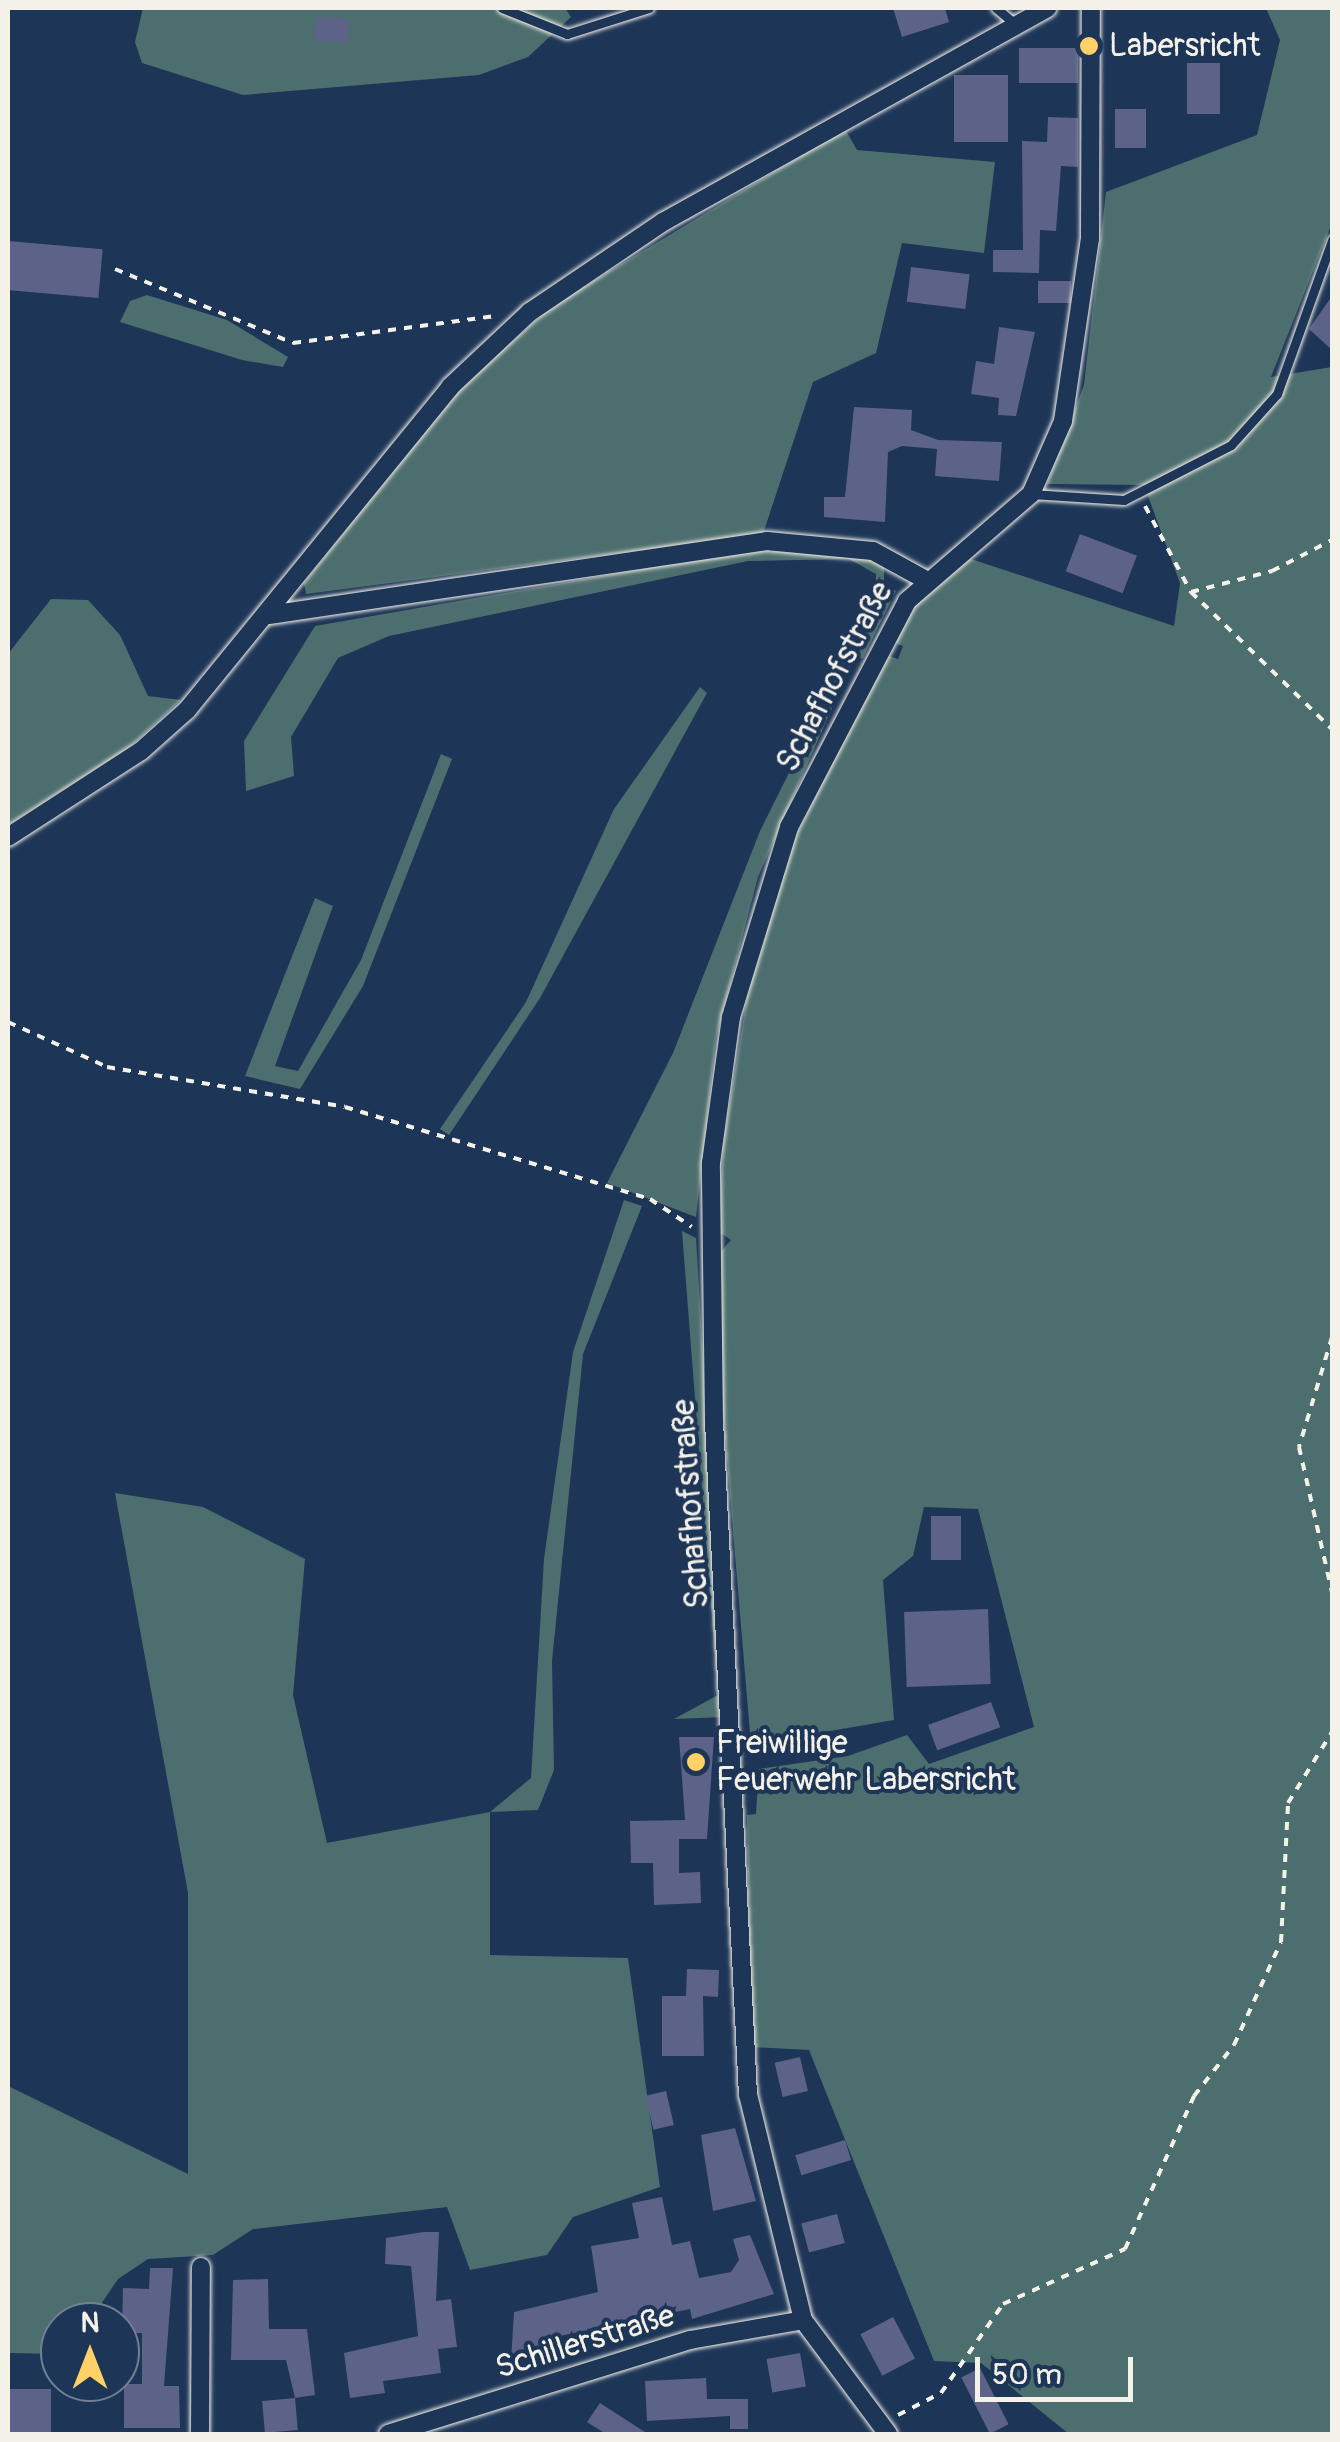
<!DOCTYPE html>
<html>
<head>
<meta charset="utf-8">
<style>
	body { margin:0 }
	#map { position:relative; width:1340px; height:2442px; overflow:hidden; background:#1d3557; font-family:Pangolin,sans-serif }
	div>[style] { position:absolute }
	.green>* { inset:0; background:#4d6e6e }
	.building>* { inset:0; background:#5d6288; transform-origin:0 0 }
	.path>* { height:4px; margin-top:-2px; transform-origin:0; background:repeating-linear-gradient(90deg,#f4f1e8 0 8px,transparent 0 16px) }
	.roads { filter:drop-shadow(0 0 2px #f4f1e8) drop-shadow(0 0 2px #f4f1e8) }
	.lane>* { height:9px; margin:-4.5px; padding:0 4.5px; transform-origin:4.5px; border-radius:4.5px; background:#1d3557 }
	.street>* { height:18px; margin:-9px; padding:0 9px; transform-origin:9px; border-radius:9px; background:#1d3557 }
	.dots>* { width:28px; height:28px; translate:-50% -50%; box-sizing:border-box; border:5px solid #1d3557; border-radius:50% }
	span { translate:-50% -50%; white-space:nowrap; text-align:center; line-height:1.15; -webkit-text-stroke:8px #1d3557; paint-order:stroke }
	.poi-label { font-size:32px; color:#f4f1e8 }
	.left { translate:0 -50%; text-align:left }
	.street-label { font-size:32px; color:#f4f1e8 }
	.frame { position:absolute; inset:0; border:10px solid #f4f1e8; pointer-events:none }
	.north { position:absolute; left:40px; top:2302px; width:100px; height:100px; box-sizing:border-box; background:#1d3557; border:2px solid #738091; border-radius:50%; rotate:0deg; font-size:28px; font-weight:700; line-height:40px; text-align:center; color:#f4f1e8 }
	.north::after { content:''; display:block; margin:auto; width:35px; height:45px; background:#ffd166; clip-path:polygon(50% 0,100% 100%,50% 72%,0 100%) }
	.scale { position:absolute; left:975px; top:2357px; width:158px; height:45px; box-sizing:border-box; border:5px solid #f4f1e8; border-top:0; padding-left:12px; font-size:30px; line-height:35px; white-space:nowrap; color:#f4f1e8; -webkit-text-stroke:8px #1d3557; paint-order:stroke }
</style>
</head>
<body>
<div id="map">
	<div class="green">
		<i style="clip-path:polygon(143px 8px,565px 8px,571px 17px,528px 57px,479px 75px,243px 95px,142px 63px,135px 42px)"></i>
		<i style="clip-path:polygon(1266px 8px,1332px 8px,1332px 223px,1271px 377px,1332px 367px,1332px 2434px,1069px 2434px,981px 2363px,934px 2361px,809px 2050px,751px 2047px,747px 1815px,756px 1814px,759px 1769px,848px 1756px,907px 1735px,929px 1764px,1034px 1727px,978px 1509px,924px 1507px,913px 1556px,883px 1580px,894px 1720px,778px 1740px,750px 1733px,722px 1399px,717px 1256px,731px 1240px,719px 1232px,723px 1146px,749px 985px,791px 846px,885px 655px,898px 659px,903px 646px,892px 642px,918px 601px,968px 558px,1174px 626px,1180px 583px,1144px 485px,1047px 484px,1084px 385px,1106px 192px,1257px 135px,1280px 40px)"></i>
		<i style="clip-path:polygon(845px 129px,857px 150px,995px 162px,984px 253px,902px 243px,876px 353px,813px 382px,763px 534px,306px 594px,304px 583px,453px 395px,552px 306px)"></i>
		<i style="clip-path:polygon(147px 295px,227px 320px,288px 357px,283px 367px,242px 360px,120px 322px,130px 301px)"></i>
		<i style="clip-path:polygon(746px 551px,858px 553px,884px 564px,884px 585px,896px 591px,863px 658px,853px 660px,758px 877px,716px 1038px,696px 1217px,607px 1183px,673px 1053px,760px 831px,875px 600px,876px 574px,849px 559px,748px 561px,389px 636px,338px 658px,291px 737px,294px 776px,246px 791px,244px 741px,315px 626px)"></i>
		<i style="clip-path:polygon(51px 599px,88px 600px,120px 635px,148px 696px,181px 700px,128px 748px,8px 825px,8px 654px)"></i>
		<i style="clip-path:polygon(700px 687px,707px 693px,540px 998px,449px 1135px,440px 1129px,526px 1002px,614px 809px)"></i>
		<i style="clip-path:polygon(441px 754px,452px 759px,363px 986px,300px 1089px,245px 1076px,315px 898px,333px 906px,275px 1066px,298px 1071px,361px 960px)"></i>
		<i style="clip-path:polygon(624px 1200px,642px 1206px,583px 1354px,552px 1661px,554px 1770px,538px 1810px,490px 1812px,490px 1955px,628px 1958px,660px 2187px,573px 2217px,547px 2255px,470px 2270px,447px 2207px,253px 2229px,213px 2255px,148px 2259px,118px 2279px,89px 2322px,60px 2322px,60px 2354px,8px 2353px,8px 2086px,188px 2174px,188px 1893px,115px 1493px,203px 1507px,305px 1559px,293px 1695px,327px 1843px,490px 1812px,531px 1778px,544px 1559px,573px 1352px)"></i>
		<i style="clip-path:polygon(682px 1231px,696px 1238px,724px 1717px,674px 1719px,718px 1695px)"></i>
	</div>
	<div class="building">
		<i style="clip-path:polygon(893px 8px,945px 8px,949px 22px,902px 37px)"></i>
		<i style="left:316px;top:17px;width:33px;height:24px;rotate:3deg"></i>
		<i style="left:1019px;top:48px;width:59px;height:35px"></i>
		<i style="left:1187px;top:63px;width:33px;height:51px"></i>
		<i style="left:954px;top:75px;width:54px;height:67px"></i>
		<i style="left:1115px;top:109px;width:31px;height:39px"></i>
		<i style="clip-path:polygon(1048px 117px,1078px 118px,1078px 167px,1061px 166px,1056px 231px,1040px 230px,1039px 273px,993px 272px,993px 250px,1023px 250px,1022px 141px,1047px 142px)"></i>
		<i style="left:8px;top:241px;width:95px;height:49px;rotate:5deg"></i>
		<i style="left:911px;top:267px;width:59px;height:35px;rotate:7deg"></i>
		<i style="left:1038px;top:281px;width:33px;height:22px"></i>
		<i style="clip-path:polygon(1332px 296px,1332px 350px,1309px 329px)"></i>
		<i style="clip-path:polygon(999px 327px,1035px 332px,1016px 416px,998px 415px,999px 398px,971px 394px,976px 361px,994px 364px)"></i>
		<i style="clip-path:polygon(854px 407px,912px 410px,911px 430px,938px 440px,1002px 442px,999px 481px,935px 476px,937px 449px,902px 446px,888px 452px,885px 522px,824px 517px,824px 497px,845px 497px)"></i>
		<i style="left:1080px;top:534px;width:61px;height:40px;rotate:21deg"></i>
		<i style="left:931px;top:1516px;width:30px;height:44px"></i>
		<i style="left:988px;top:1609px;width:75px;height:84px;rotate:88deg"></i>
		<i style="left:991px;top:1702px;width:27px;height:67px;rotate:70deg"></i>
		<i style="clip-path:polygon(679px 1737px,714px 1737px,707px 1839px,679px 1839px,679px 1873px,700px 1872px,701px 1903px,654px 1905px,653px 1863px,631px 1863px,630px 1821px,685px 1820px)"></i>
		<i style="clip-path:polygon(687px 1969px,719px 1970px,718px 1997px,703px 1996px,704px 2056px,662px 2056px,662px 1996px,686px 1996px)"></i>
		<i style="left:800px;top:2057px;width:35px;height:26px;rotate:77deg"></i>
		<i style="left:666px;top:2091px;width:35px;height:21px;rotate:77deg"></i>
		<i style="clip-path:polygon(735px 2128px,756px 2201px,713px 2211px,701px 2135px)"></i>
		<i style="left:845px;top:2140px;width:21px;height:52px;rotate:73deg"></i>
		<i style="clip-path:polygon(662px 2197px,672px 2245px,690px 2241px,699px 2278px,731px 2272px,739px 2260px,733px 2239px,750px 2235px,774px 2294px,692px 2319px,690px 2309px,555px 2337px,557px 2352px,511px 2360px,514px 2312px,598px 2292px,591px 2246px,639px 2238px,632px 2203px)"></i>
		<i style="left:837px;top:2214px;width:30px;height:37px;rotate:75deg"></i>
		<i style="clip-path:polygon(423px 2232px,439px 2232px,436px 2301px,451px 2299px,457px 2347px,438px 2349px,441px 2373px,383px 2381px,385px 2393px,350px 2398px,344px 2353px,418px 2336px,411px 2266px,385px 2264px,386px 2238px)"></i>
		<i style="clip-path:polygon(150px 2268px,173px 2268px,164px 2386px,179px 2386px,180px 2428px,124px 2428px,124px 2384px,142px 2384px,142px 2333px,122px 2333px,123px 2288px,149px 2289px)"></i>
		<i style="clip-path:polygon(268px 2279px,269px 2329px,307px 2329px,315px 2395px,295px 2398px,286px 2360px,231px 2360px,233px 2280px)"></i>
		<i style="left:893px;top:2317px;width:47px;height:37px;rotate:62deg"></i>
		<i style="left:800px;top:2353px;width:34px;height:34px;rotate:80deg"></i>
		<i style="left:980px;top:2368px;width:63px;height:21px;rotate:63deg"></i>
		<i style="clip-path:polygon(706px 2378px,707px 2399px,748px 2399px,748px 2429px,730px 2429px,730px 2416px,647px 2421px,645px 2381px)"></i>
		<i style="left:8px;top:2389px;width:43px;height:45px"></i>
		<i style="left:295px;top:2398px;width:32px;height:33px;rotate:85deg"></i>
		<i style="clip-path:polygon(600px 2403px,648px 2434px,606px 2434px,587px 2422px)"></i>
	</div>
	<div class="path">
		<i style="left:115px;top:269px;width:193px;rotate:22.6deg"></i>
		<i style="left:293px;top:343px;width:204px;rotate:-7.6deg"></i>
		<i style="left:1145px;top:506px;width:98px;rotate:61.9deg"></i>
		<i style="left:1191px;top:592px;width:197px;rotate:44.2deg"></i>
		<i style="left:1191px;top:592px;width:84px;rotate:-14.5deg"></i>
		<i style="left:1272px;top:571px;width:68px;rotate:-27.3deg"></i>
		<i style="left:8px;top:1022px;width:109px;rotate:24.4deg"></i>
		<i style="left:107px;top:1067px;width:241px;rotate:9.5deg"></i>
		<i style="left:345px;top:1107px;width:319px;rotate:16.8deg"></i>
		<i style="left:650px;top:1199px;width:50px;rotate:33.7deg"></i>
		<i style="left:1332px;top:1337px;width:115px;rotate:106.7deg"></i>
		<i style="left:1299px;top:1447px;width:149px;rotate:77.2deg"></i>
		<i style="left:898px;top:2415px;width:48px;rotate:-27.1deg"></i>
		<i style="left:941px;top:2393px;width:108px;rotate:-55.1deg"></i>
		<i style="left:1003px;top:2304px;width:134px;rotate:-24.3deg"></i>
		<i style="left:1125px;top:2249px;width:168px;rotate:-65.7deg"></i>
		<i style="left:1194px;top:2096px;width:65px;rotate:-51.9deg"></i>
		<i style="left:1234px;top:2045px;width:113px;rotate:-65.5deg"></i>
		<i style="left:1281px;top:1942px;width:139px;rotate:-87.1deg"></i>
		<i style="left:1288px;top:1803px;width:84px;rotate:-58.2deg"></i>
	</div>
	<div class="roads">
		<div class="lane">
			<i style="left:502px;top:8px;width:70px;rotate:21.8deg"></i>
			<i style="left:567px;top:34px;width:86px;rotate:-17.6deg"></i>
			<i style="left:996px;top:8px;width:25px;rotate:40deg"></i>
			<i style="left:1031px;top:494px;width:93px;rotate:3.7deg"></i>
			<i style="left:1124px;top:500px;width:120px;rotate:-27.2deg"></i>
			<i style="left:1231px;top:445px;width:69px;rotate:-48deg"></i>
			<i style="left:1277px;top:394px;width:164px;rotate:-70.3deg"></i>
		</div>
		<div class="street">
			<i style="left:269px;top:615px;width:503px;rotate:-8.45deg"></i>
			<i style="left:767px;top:541px;width:106px;rotate:5.4deg"></i>
			<i style="left:873px;top:551px;width:58px;rotate:28.8deg"></i>
			<i style="left:8px;top:837px;width:158px;rotate:-32.9deg"></i>
			<i style="left:141px;top:751px;width:62px;rotate:-41.7deg"></i>
			<i style="left:187px;top:710px;width:417px;rotate:-50.8deg"></i>
			<i style="left:450px;top:387px;width:110px;rotate:-43.2deg"></i>
			<i style="left:530px;top:312px;width:161px;rotate:-34.1deg"></i>
			<i style="left:663px;top:222px;width:440px;rotate:-29.1deg"></i>
			<i style="left:200px;top:2434px;width:167px;rotate:-89.7deg"></i>
			<i style="left:388px;top:2434px;width:316px;rotate:-17.3deg"></i>
			<i style="left:690px;top:2340px;width:115px;rotate:-10deg"></i>
			<i style="left:888px;top:2434px;width:142px;rotate:-126.7deg"></i>
			<i style="left:803px;top:2320px;width:232px;rotate:-103.7deg"></i>
			<i style="left:748px;top:2095px;width:674px;rotate:-92.89deg"></i>
			<i style="left:714px;top:1422px;width:259px;rotate:-90.7deg"></i>
			<i style="left:711px;top:1163px;width:147px;rotate:-82.2deg"></i>
			<i style="left:731px;top:1017px;width:199px;rotate:-73deg"></i>
			<i style="left:789px;top:827px;width:255px;rotate:-62.4deg"></i>
			<i style="left:907px;top:601px;width:164px;rotate:-40.8deg"></i>
			<i style="left:1031px;top:494px;width:80px;rotate:-66.3deg"></i>
			<i style="left:1063px;top:421px;width:184px;rotate:-81.6deg"></i>
			<i style="left:1090px;top:239px;width:231px;rotate:-89.8deg"></i>
		</div>
	</div>
	<div class="dots">
		<i style="left:1089px;top:46px;background:#ffd166"></i>
		<i style="left:696px;top:1762px;background:#ffd166"></i>
	</div>
	<div class="poi-label">
		<span class="left" style="left:1109px;top:46px">Labersricht</span>
		<span class="left" style="left:716px;top:1762px">Freiwillige<br>Feuerwehr Labersricht</span>
	</div>
	<div class="street-label">
		<span style="left:835px;top:677px;rotate:-62deg">Schafhofstraße</span>
		<span style="left:691px;top:1504px;rotate:-94deg">Schafhofstraße</span>
		<span style="left:585px;top:2342px;rotate:-17deg">Schillerstraße</span>
	</div>
	<div class="frame"></div>
	<div class="north">N</div>
	<div class="scale">50 m</div>
</div>
</body>
</html>
